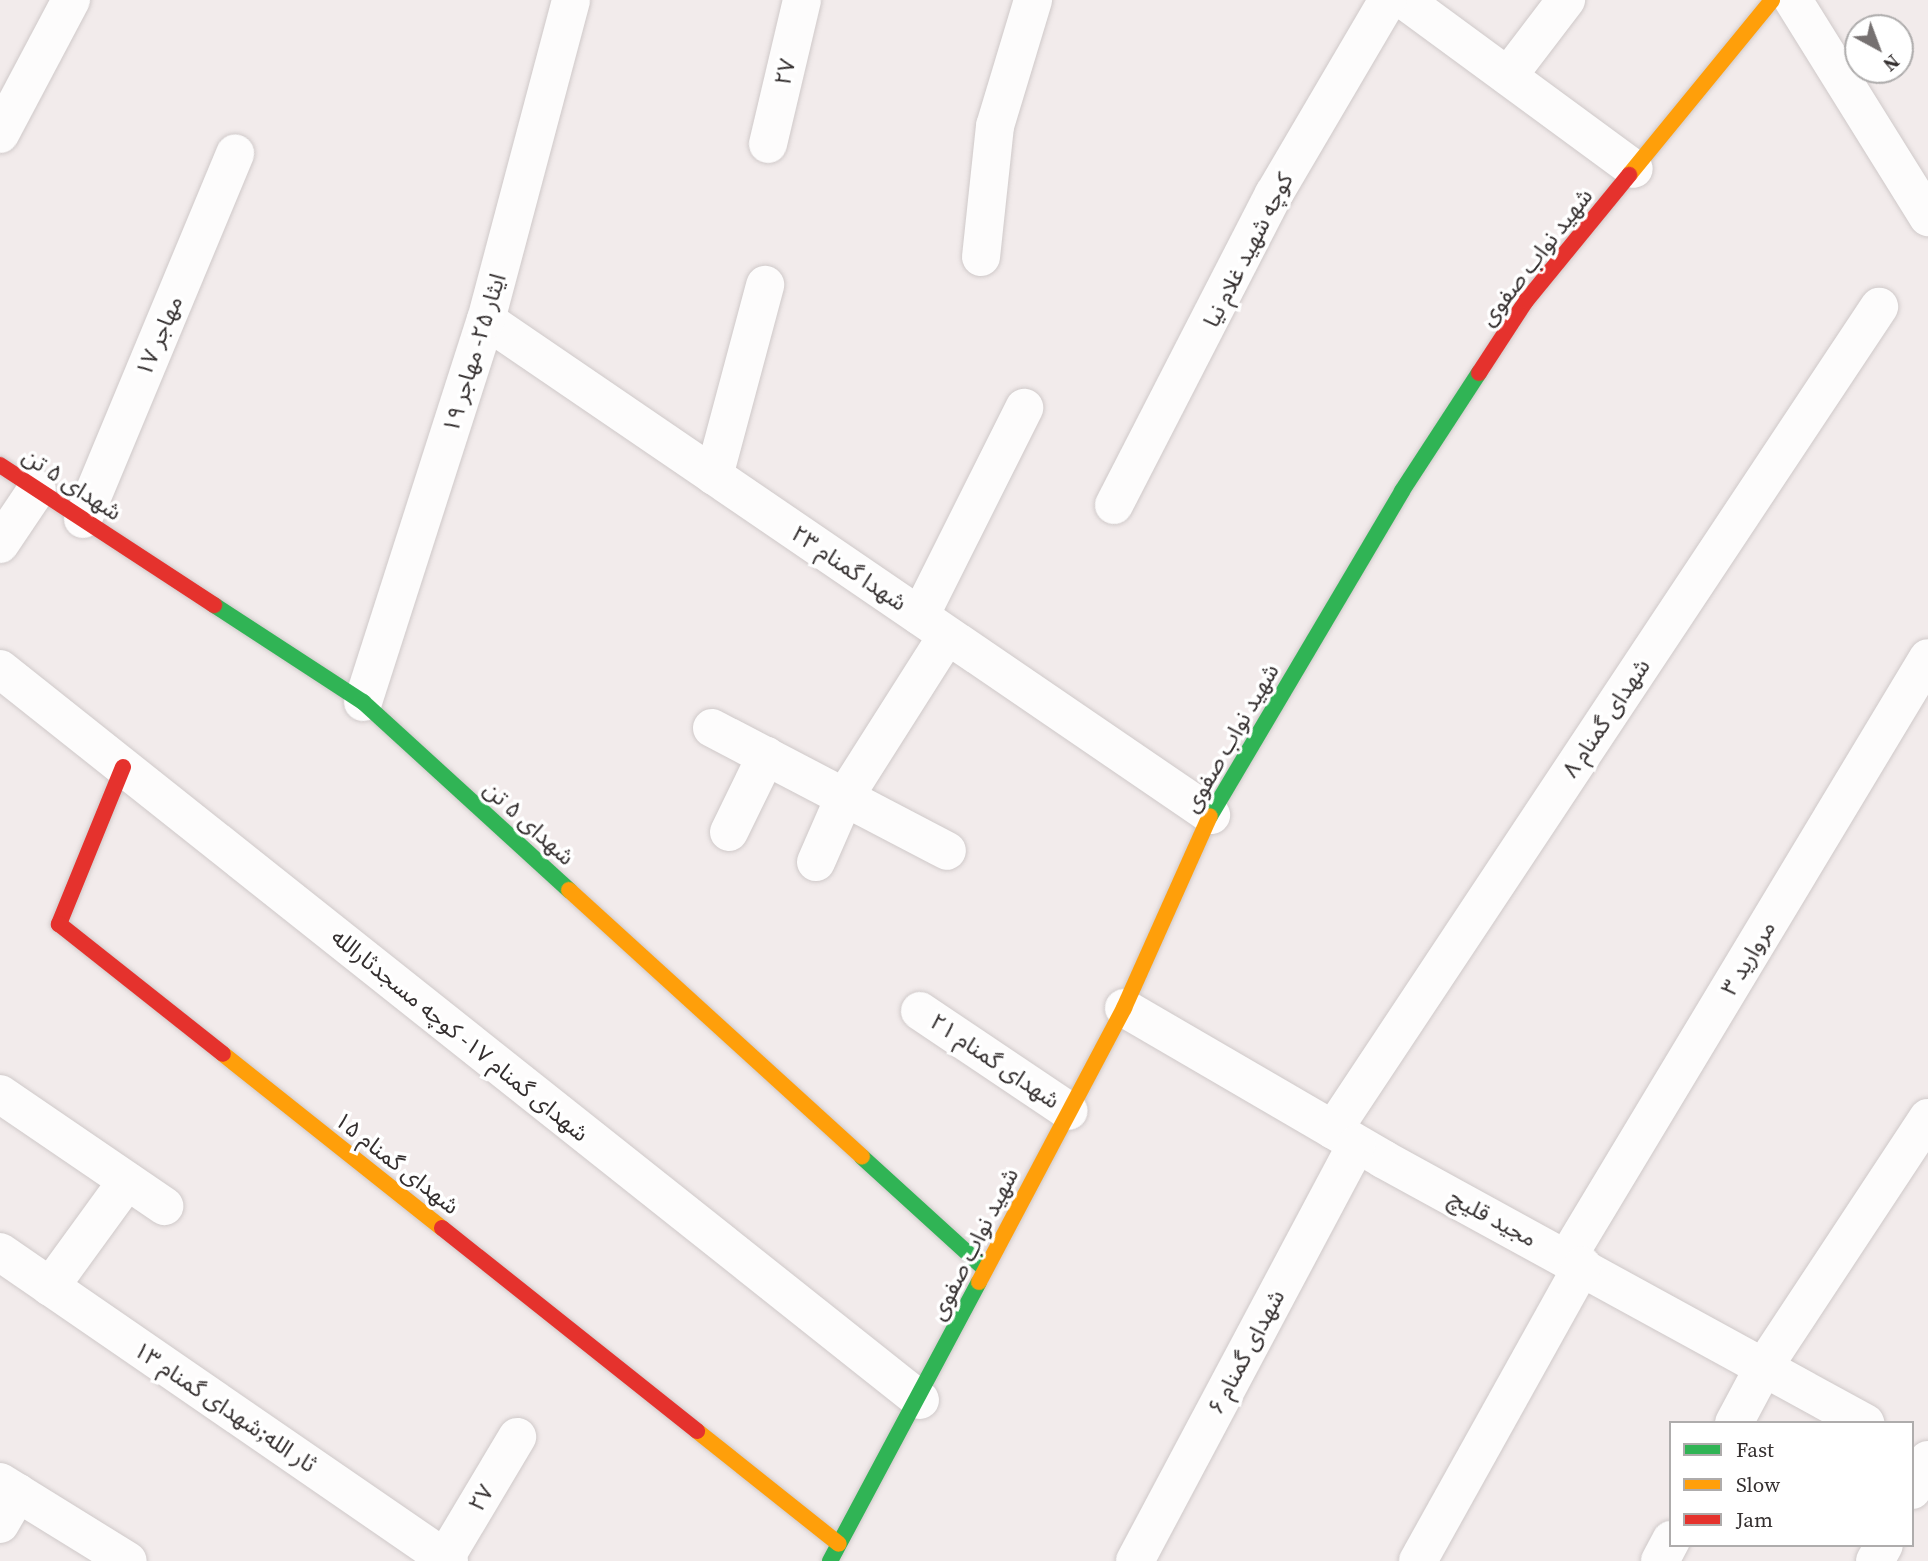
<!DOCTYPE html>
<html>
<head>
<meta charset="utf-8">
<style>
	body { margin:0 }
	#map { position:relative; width:1928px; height:1561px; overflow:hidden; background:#f2ebeb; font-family:"Source Serif 4","Noto Sans Arabic",serif }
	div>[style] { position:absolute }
	.roads { filter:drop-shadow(0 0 2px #cfc9c9) drop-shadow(0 0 2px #cfc9c9) }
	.street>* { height:38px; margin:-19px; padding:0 19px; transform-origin:19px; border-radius:19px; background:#fdfcfc }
	.fast>* { height:16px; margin:-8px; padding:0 8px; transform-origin:8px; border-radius:8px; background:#30b455 }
	.slow>* { height:16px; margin:-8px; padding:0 8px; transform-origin:8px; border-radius:8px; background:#ff9f0a }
	.jam>* { height:16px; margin:-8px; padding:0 8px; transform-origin:8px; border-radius:8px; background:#e5322d }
	span { translate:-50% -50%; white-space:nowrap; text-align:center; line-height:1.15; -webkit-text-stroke:7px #fff; paint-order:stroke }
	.street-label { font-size:23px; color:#342f2f }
	.legend { position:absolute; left:1669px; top:1421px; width:245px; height:126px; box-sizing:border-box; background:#fff; border:2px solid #aeacac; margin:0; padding:9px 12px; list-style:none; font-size:21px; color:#342f2f }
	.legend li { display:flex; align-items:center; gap:14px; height:35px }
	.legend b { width:35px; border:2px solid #aeacac }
	.north { position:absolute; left:1844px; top:14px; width:70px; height:70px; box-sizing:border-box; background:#fff; border:2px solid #aeacac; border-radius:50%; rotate:139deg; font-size:19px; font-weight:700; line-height:28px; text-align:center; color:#342f2f }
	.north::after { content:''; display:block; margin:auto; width:24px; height:32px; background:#767171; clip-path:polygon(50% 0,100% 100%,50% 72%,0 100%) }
</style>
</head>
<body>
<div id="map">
	<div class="roads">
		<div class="street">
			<i style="left:1404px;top:0;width:285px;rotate:36.3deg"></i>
			<i style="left:1793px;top:0;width:256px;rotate:58.1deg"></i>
			<i style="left:1508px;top:76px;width:96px;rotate:-52.7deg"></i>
			<i style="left:0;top:134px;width:152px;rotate:-62.1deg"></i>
			<i style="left:768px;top:144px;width:148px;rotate:-76.7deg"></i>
			<i style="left:981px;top:257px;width:132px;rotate:-83.9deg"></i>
			<i style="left:995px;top:126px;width:132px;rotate:-73.2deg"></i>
			<i style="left:486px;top:320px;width:878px;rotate:34.32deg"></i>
			<i style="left:714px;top:476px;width:198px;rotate:-75deg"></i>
			<i style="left:1114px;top:505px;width:350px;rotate:-62.8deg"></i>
			<i style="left:1274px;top:194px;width:225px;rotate:-59.6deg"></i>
			<i style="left:83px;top:519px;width:396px;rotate:-67.4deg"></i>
			<i style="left:0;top:544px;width:66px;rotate:-56.1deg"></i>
			<i style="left:920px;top:616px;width:233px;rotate:-63.4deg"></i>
			<i style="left:0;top:669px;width:1175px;rotate:38.47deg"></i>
			<i style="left:363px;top:702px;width:401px;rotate:-72.2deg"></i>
			<i style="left:486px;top:320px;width:331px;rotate:-75.1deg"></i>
			<i style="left:712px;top:728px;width:265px;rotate:27.6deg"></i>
			<i style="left:729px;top:832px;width:85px;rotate:-64deg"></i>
			<i style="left:816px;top:862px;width:70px;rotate:-66.4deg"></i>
			<i style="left:844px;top:798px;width:192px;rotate:-57.6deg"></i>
			<i style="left:1124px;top:1008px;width:300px;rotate:30.2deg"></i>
			<i style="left:1383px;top:1159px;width:550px;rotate:28.71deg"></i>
			<i style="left:920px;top:1011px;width:179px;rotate:33.9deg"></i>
			<i style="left:0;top:1094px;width:199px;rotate:34.3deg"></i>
			<i style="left:1333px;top:1130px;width:988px;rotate:-56.44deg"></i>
			<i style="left:0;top:1252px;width:545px;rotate:34.54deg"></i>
			<i style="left:1567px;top:1258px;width:700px;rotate:-58.97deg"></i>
			<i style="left:50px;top:1287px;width:131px;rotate:-54deg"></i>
			<i style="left:1734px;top:1423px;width:66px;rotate:-61.9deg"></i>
			<i style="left:1765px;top:1365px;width:296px;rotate:-56.6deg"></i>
			<i style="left:0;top:1482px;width:150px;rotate:31.7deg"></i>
			<i style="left:1912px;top:1490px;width:34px;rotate:-62deg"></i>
			<i style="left:0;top:1524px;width:36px;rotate:-60deg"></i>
			<i style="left:445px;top:1558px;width:141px;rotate:-59.2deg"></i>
			<i style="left:1135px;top:1561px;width:472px;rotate:-62deg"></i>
			<i style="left:1418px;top:1561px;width:338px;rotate:-60.9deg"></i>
			<i style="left:1660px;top:1561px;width:24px;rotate:-62deg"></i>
			<i style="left:1875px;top:1561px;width:18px;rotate:-61deg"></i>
		</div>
		<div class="fast">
			<i style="left:214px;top:605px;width:178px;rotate:33.1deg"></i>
			<i style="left:363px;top:702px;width:279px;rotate:42.4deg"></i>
			<i style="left:1210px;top:816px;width:377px;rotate:-59.4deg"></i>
			<i style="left:1402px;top:491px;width:141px;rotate:-56.9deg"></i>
			<i style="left:862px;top:1157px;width:166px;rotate:42.3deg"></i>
			<i style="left:830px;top:1561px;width:316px;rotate:-61.9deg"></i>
		</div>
		<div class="slow">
			<i style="left:1629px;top:175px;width:226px;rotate:-50.7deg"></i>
			<i style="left:569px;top:890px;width:396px;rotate:42.3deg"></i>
			<i style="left:223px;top:1054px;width:280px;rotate:38.5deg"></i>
			<i style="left:979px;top:1282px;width:310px;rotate:-62.1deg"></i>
			<i style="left:1124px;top:1008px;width:210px;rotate:-65.9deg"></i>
			<i style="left:697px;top:1431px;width:181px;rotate:38.5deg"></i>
		</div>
		<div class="jam">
			<i style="left:1479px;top:373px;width:86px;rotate:-56.9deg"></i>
			<i style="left:1526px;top:301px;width:163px;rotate:-50.7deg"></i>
			<i style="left:0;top:465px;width:256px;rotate:33.2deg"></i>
			<i style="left:123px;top:767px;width:170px;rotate:112.2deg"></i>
			<i style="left:59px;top:924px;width:209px;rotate:38.4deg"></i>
			<i style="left:442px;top:1228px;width:326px;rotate:38.5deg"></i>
		</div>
	</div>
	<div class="street-label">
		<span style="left:785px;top:72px;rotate:-77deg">۲۷</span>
		<span style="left:1248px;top:250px;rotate:-63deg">کوچه شهید غلام نیا</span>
		<span style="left:1536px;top:257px;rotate:-52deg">شهید نواب صفوی</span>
		<span style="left:159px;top:336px;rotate:-67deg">مهاجر ۱۷</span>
		<span style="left:474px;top:353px;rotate:-73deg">ایثار ۲۵- مهاجر ۱۹</span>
		<span style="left:72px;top:484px;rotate:33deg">شهدای ۵ تن</span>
		<span style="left:849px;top:568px;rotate:34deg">شهدا گمنام ۲۳</span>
		<span style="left:1606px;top:718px;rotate:-56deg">شهدای گمنام ۸</span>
		<span style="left:1231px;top:738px;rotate:-60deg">شهید نواب صفوی</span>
		<span style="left:529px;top:823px;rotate:42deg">شهدای ۵ تن</span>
		<span style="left:1748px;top:958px;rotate:-59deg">مروارید ۳</span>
		<span style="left:460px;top:1035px;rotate:39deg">شهدای گمنام ۱۷- كوچه مسجدثارالله</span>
		<span style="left:995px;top:1061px;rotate:34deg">شهدای گمنام ۲۱</span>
		<span style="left:397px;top:1163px;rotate:38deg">شهدای گمنام ۱۵</span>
		<span style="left:1493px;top:1218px;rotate:28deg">مجید قلیچ</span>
		<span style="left:974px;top:1244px;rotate:-63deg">شهید نواب صفوی</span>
		<span style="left:1246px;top:1352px;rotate:-62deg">شهدای گمنام ۶</span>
		<span style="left:225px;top:1407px;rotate:34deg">ثار الله;شهدای گمنام ۱۳</span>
		<span style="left:481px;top:1498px;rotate:-59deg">۲۷</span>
	</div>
	<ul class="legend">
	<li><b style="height:9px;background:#30b455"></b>Fast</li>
	<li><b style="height:9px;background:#ff9f0a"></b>Slow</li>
	<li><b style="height:9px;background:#e5322d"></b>Jam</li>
	</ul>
	<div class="north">N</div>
</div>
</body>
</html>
